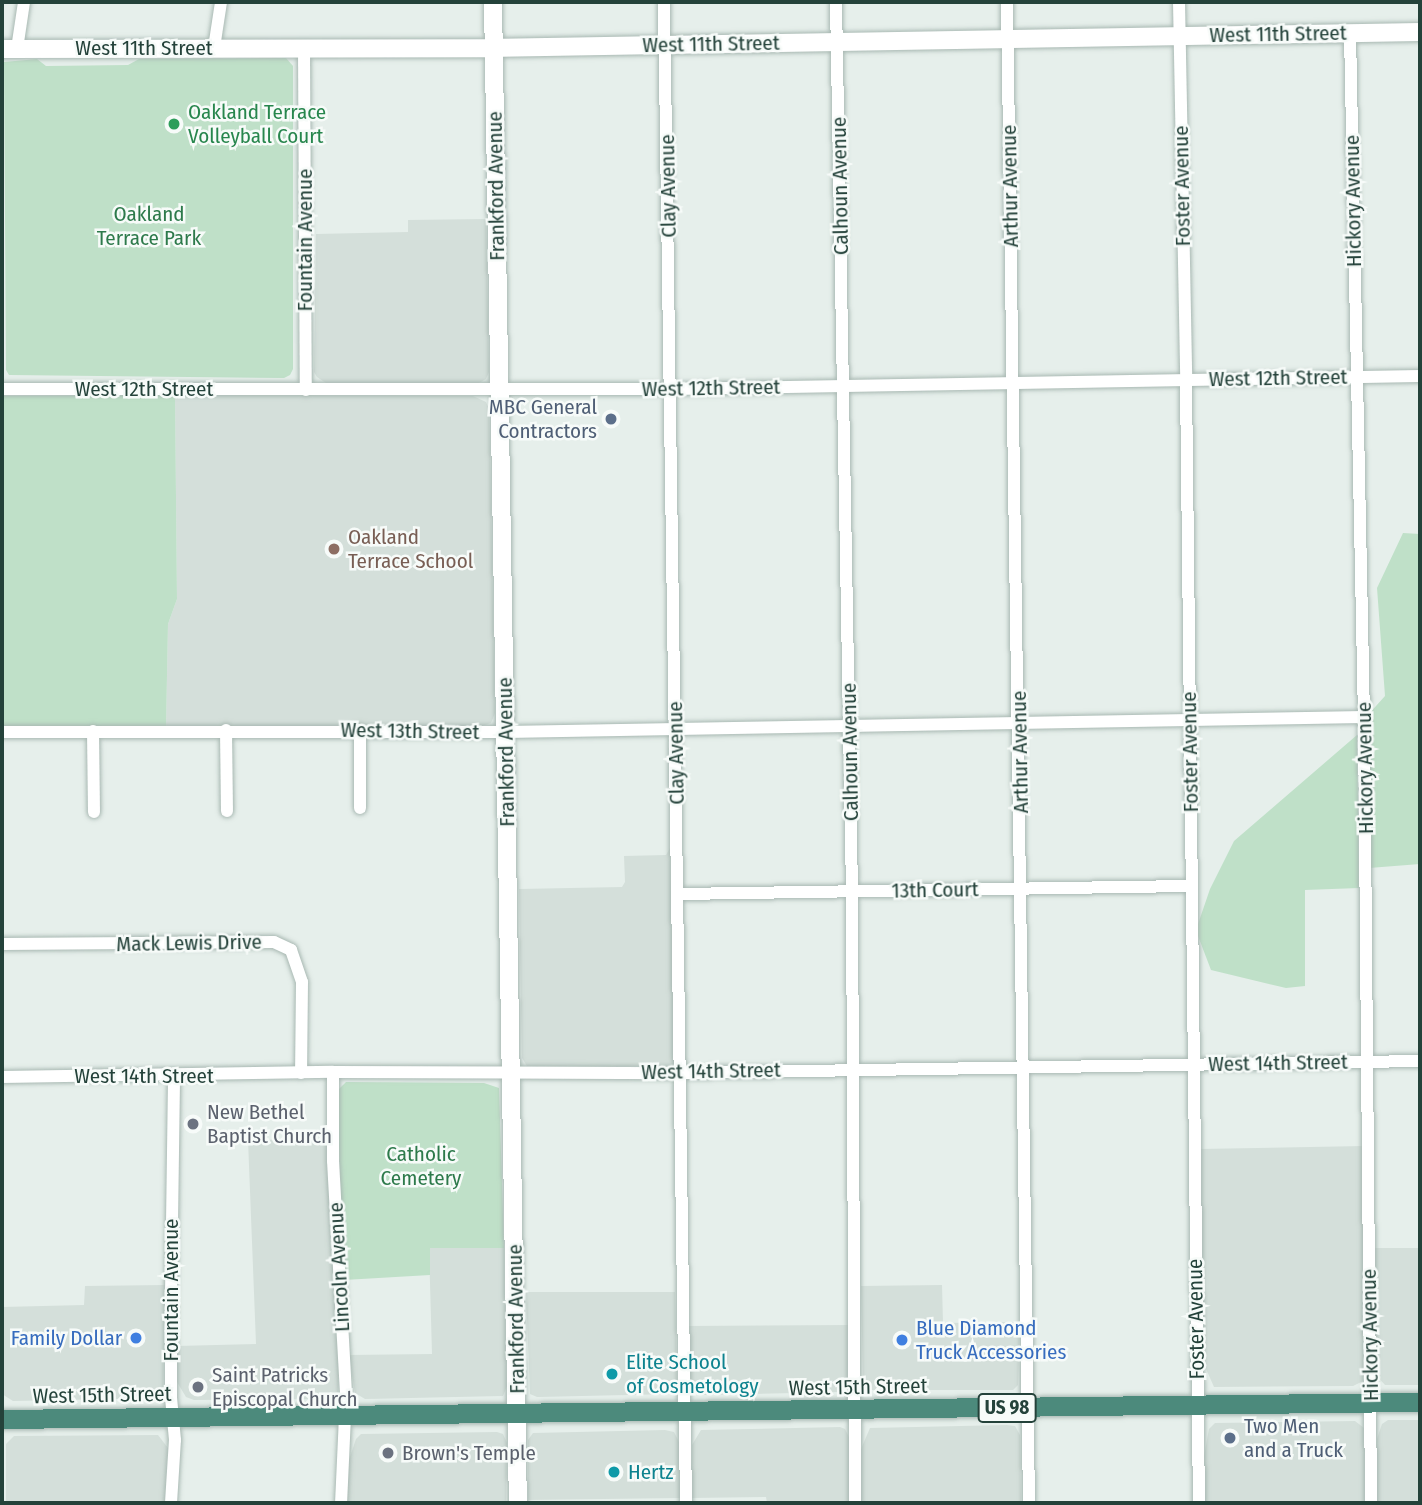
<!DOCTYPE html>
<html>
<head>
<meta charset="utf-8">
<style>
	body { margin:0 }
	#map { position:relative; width:1422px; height:1505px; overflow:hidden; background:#e6efeb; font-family:"Fira Sans Condensed",sans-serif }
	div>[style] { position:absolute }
	.built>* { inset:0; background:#d4dfda }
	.green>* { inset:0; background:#bfe0c8 }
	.roads { filter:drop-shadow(0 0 2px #a8b8b2) drop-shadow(0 0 2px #a8b8b2) }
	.minor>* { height:12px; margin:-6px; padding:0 6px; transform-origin:6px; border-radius:6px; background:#fff }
	.secondary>* { height:18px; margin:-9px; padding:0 9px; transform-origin:9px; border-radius:9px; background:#fff }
	.trunk>* { height:19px; margin:-9.5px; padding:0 9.5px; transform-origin:9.5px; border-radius:9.5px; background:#4c8a7c }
	.dots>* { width:19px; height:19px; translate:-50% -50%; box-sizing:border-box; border:4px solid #f7fbf9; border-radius:50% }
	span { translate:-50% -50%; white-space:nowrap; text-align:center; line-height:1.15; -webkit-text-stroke:5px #f7fbf9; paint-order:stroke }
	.shield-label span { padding:2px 5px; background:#f7fbf9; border:2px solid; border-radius:5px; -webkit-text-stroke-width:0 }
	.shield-label { font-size:19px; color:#24423a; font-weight:700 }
	.street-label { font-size:21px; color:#24423a }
	.leisure-label { font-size:21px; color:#27864d }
	.left { translate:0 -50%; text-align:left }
	.park-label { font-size:21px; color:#2d7a4b }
	.service-label { font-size:21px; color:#4e5e75 }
	.right { translate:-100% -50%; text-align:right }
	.education-label { font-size:21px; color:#785e54 }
	.worship-label { font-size:21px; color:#5b616d }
	.shop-label { font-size:21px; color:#366cbe }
	.culture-label { font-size:21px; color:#0d838f }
	.frame { position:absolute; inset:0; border:4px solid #24423a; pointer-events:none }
</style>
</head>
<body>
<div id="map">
	<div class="built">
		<i style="clip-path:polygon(486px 219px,489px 372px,486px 379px,479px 383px,326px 383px,317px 377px,314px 372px,316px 234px,408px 232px,408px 220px)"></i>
		<i style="clip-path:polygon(175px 395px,473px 396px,486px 402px,489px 409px,495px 713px,491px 723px,482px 726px,166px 728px,168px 624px,177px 599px)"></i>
		<i style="clip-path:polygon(670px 848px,675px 1066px,527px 1066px,522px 1058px,519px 889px,622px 887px,625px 882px,624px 856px,666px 855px)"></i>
		<i style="clip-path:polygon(328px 1139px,339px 1364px,338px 1392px,328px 1399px,194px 1400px,186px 1397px,177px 1382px,177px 1346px,256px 1344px,248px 1140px)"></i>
		<i style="clip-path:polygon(1364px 1146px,1363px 1381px,1353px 1386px,1214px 1387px,1203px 1362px,1199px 1149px)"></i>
		<i style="clip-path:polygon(429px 1248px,504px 1248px,507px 1386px,503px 1396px,365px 1399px,355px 1393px,349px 1355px,432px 1354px)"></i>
		<i style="clip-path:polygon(1374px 1248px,1420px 1248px,1420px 1385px,1385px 1385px,1376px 1375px)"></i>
		<i style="clip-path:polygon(165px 1285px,163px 1398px,13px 1401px,2px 1394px,2px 1307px,84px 1305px,85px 1286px)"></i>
		<i style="clip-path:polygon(942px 1285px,943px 1323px,1020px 1322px,1018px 1385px,1013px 1390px,869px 1390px,863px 1381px,861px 1286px)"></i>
		<i style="clip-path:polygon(675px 1292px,677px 1386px,673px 1394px,537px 1397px,530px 1394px,526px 1292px)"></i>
		<i style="clip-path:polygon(850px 1325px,848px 1385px,841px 1392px,705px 1395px,696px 1391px,692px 1385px,687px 1364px,687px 1326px)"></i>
		<i style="clip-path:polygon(1388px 1420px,1420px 1420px,1420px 1503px,1377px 1503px,1377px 1439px,1382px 1424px)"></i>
		<i style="clip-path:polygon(1355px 1421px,1364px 1428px,1366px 1439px,1365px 1503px,1205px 1503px,1204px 1456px,1209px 1429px,1215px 1423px)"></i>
		<i style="clip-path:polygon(1007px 1425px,1015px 1426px,1020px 1435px,1021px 1503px,860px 1503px,861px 1449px,870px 1428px)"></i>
		<i style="clip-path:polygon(840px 1427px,845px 1429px,849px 1437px,849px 1503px,767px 1503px,766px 1497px,691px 1498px,692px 1445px,701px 1430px)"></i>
		<i style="clip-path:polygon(665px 1430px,674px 1432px,680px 1444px,680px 1498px,528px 1500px,528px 1440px,533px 1433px)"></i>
		<i style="clip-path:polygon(497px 1432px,503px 1434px,507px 1443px,506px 1503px,347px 1503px,348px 1463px,356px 1439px,361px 1434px)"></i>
		<i style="clip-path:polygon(158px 1435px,168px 1448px,165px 1503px,6px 1503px,6px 1444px,14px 1436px)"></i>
	</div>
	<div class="green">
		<i style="clip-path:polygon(286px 58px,293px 66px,293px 369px,290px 375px,284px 378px,9px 375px,6px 370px,4px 62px,37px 59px,46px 66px,128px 65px,139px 59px)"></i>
		<i style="clip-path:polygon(175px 395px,177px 599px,168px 624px,166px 728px,2px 729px,2px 396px)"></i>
		<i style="clip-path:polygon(1403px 533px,1420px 534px,1420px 864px,1369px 868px,1367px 716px,1385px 696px,1377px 588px)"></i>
		<i style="clip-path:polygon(1357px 735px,1359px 888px,1305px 890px,1305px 986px,1286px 988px,1211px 970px,1198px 936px,1197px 927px,1210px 889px,1234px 841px)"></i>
		<i style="clip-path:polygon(346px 1082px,484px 1083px,499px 1088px,504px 1248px,430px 1248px,430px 1275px,344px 1280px,337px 1091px)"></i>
	</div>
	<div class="roads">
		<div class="minor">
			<i style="left:664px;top:2px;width:1501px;rotate:89.16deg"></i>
			<i style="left:836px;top:2px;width:889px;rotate:88.97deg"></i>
			<i style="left:852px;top:891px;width:612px;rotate:89.72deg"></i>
			<i style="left:1007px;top:2px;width:1501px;rotate:89.16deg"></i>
			<i style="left:1179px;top:2px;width:378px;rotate:88.9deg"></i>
			<i style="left:1186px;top:380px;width:1123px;rotate:89.34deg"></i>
			<i style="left:1350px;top:33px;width:684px;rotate:88.83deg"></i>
			<i style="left:1364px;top:717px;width:786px;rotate:89.49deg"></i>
			<i style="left:214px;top:48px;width:47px;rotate:-81.3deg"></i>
			<i style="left:304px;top:48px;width:342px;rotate:89.7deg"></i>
			<i style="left:17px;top:49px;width:48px;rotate:-81.5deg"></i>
			<i style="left:2px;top:389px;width:670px"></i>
			<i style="left:672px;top:389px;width:748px;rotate:-1deg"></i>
			<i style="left:226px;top:730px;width:81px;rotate:89.3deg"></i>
			<i style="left:93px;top:731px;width:81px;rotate:89.3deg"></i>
			<i style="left:2px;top:732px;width:504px"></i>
			<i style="left:506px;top:732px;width:858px;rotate:-1deg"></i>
			<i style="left:360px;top:808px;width:78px;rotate:-90deg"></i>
			<i style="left:679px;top:894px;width:512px;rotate:-0.9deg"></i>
			<i style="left:2px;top:944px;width:272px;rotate:-0.4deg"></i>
			<i style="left:274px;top:942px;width:19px;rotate:25deg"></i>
			<i style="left:291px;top:950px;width:34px;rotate:71deg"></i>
			<i style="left:302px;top:982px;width:91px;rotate:90.6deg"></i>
			<i style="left:333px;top:1072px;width:89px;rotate:90deg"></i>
			<i style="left:333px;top:1161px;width:233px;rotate:86.8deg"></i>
			<i style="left:346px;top:1394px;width:109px;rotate:92.6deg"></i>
			<i style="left:2px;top:1077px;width:331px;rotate:-0.9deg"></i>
			<i style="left:333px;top:1072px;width:348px;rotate:0.2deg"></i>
			<i style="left:681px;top:1073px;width:739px;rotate:-0.93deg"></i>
			<i style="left:171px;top:1503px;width:63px;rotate:-86.4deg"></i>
			<i style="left:175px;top:1440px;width:42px;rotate:-95.4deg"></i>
			<i style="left:171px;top:1398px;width:103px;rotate:-90deg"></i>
			<i style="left:171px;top:1295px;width:219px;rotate:-89.2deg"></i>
		</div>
		<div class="secondary">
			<i style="left:493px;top:2px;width:1501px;rotate:89.05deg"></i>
			<i style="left:2px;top:49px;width:492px;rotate:-0.1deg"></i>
			<i style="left:494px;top:48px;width:926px;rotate:-0.99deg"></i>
		</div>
		<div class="trunk">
			<i style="left:2px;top:1419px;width:1418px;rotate:-0.69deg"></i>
		</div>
	</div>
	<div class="dots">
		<i style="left:174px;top:124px;background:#2e9e5b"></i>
		<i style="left:611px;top:419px;background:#5c6f8a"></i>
		<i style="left:334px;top:549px;background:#8d6e63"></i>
		<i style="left:193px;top:1124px;background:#6b7280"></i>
		<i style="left:136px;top:1338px;background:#3f7fe0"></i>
		<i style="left:902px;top:1340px;background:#3f7fe0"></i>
		<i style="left:612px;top:1374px;background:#0f9aa8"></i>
		<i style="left:198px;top:1387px;background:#6b7280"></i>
		<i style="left:1230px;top:1438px;background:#5c6f8a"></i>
		<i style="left:388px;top:1453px;background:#6b7280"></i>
		<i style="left:614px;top:1472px;background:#0f9aa8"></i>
	</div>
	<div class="shield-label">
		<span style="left:1007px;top:1408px">US 98</span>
	</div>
	<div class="street-label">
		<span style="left:1278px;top:34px;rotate:-1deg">West 11th Street</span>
		<span style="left:711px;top:44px;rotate:-1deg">West 11th Street</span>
		<span style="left:144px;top:48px">West 11th Street</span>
		<span style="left:496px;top:186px;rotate:-91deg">Frankford Avenue</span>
		<span style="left:668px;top:186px;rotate:-91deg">Clay Avenue</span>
		<span style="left:840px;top:186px;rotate:-91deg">Calhoun Avenue</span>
		<span style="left:1010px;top:186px;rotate:-91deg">Arthur Avenue</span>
		<span style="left:1182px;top:186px;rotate:-91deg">Foster Avenue</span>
		<span style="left:1353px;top:201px;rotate:-91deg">Hickory Avenue</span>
		<span style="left:305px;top:240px;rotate:-90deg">Fountain Avenue</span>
		<span style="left:1278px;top:378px;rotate:-1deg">West 12th Street</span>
		<span style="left:711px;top:388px;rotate:-1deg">West 12th Street</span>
		<span style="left:144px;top:389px">West 12th Street</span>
		<span style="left:410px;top:731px;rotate:1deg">West 13th Street</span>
		<span style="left:506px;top:752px;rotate:-91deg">Frankford Avenue</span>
		<span style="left:850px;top:752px;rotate:-91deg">Calhoun Avenue</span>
		<span style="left:1020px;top:752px;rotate:-91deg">Arthur Avenue</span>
		<span style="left:1190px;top:752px;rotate:-91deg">Foster Avenue</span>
		<span style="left:676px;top:753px;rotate:-91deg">Clay Avenue</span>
		<span style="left:1365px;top:768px;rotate:-91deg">Hickory Avenue</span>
		<span style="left:935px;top:890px;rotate:-1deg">13th Court</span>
		<span style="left:189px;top:943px;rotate:-1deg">Mack Lewis Drive</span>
		<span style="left:1278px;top:1063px;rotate:-1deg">West 14th Street</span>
		<span style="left:711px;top:1071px;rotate:-1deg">West 14th Street</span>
		<span style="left:144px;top:1076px">West 14th Street</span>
		<span style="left:339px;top:1267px;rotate:-93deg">Lincoln Avenue</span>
		<span style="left:171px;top:1290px;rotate:-90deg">Fountain Avenue</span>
		<span style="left:516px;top:1319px;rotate:-91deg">Frankford Avenue</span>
		<span style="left:1196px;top:1319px;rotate:-91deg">Foster Avenue</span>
		<span style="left:1370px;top:1335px;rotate:-91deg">Hickory Avenue</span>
		<span style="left:858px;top:1387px;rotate:-1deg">West 15th Street</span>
		<span style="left:102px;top:1395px;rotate:-1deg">West 15th Street</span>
	</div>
	<div class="leisure-label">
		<span class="left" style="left:188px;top:124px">Oakland Terrace<br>Volleyball Court</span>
	</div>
	<div class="park-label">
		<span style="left:149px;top:226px">Oakland<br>Terrace Park</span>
		<span style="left:421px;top:1166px">Catholic<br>Cemetery</span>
	</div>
	<div class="service-label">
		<span class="right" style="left:597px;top:419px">MBC General<br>Contractors</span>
		<span class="left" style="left:1244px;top:1438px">Two Men<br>and a Truck</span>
	</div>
	<div class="education-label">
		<span class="left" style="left:348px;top:549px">Oakland<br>Terrace School</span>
	</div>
	<div class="worship-label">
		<span class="left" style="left:207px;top:1124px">New Bethel<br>Baptist Church</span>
		<span class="left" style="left:212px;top:1387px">Saint Patricks<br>Episcopal Church</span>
		<span class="left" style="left:402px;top:1453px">Brown's Temple</span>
	</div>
	<div class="shop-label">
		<span class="left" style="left:916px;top:1340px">Blue Diamond<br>Truck Accessories</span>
		<span class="right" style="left:122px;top:1338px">Family Dollar</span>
	</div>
	<div class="culture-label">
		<span class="left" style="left:626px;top:1374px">Elite School<br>of Cosmetology</span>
		<span class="left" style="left:628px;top:1472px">Hertz</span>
	</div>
	<div class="frame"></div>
</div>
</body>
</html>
